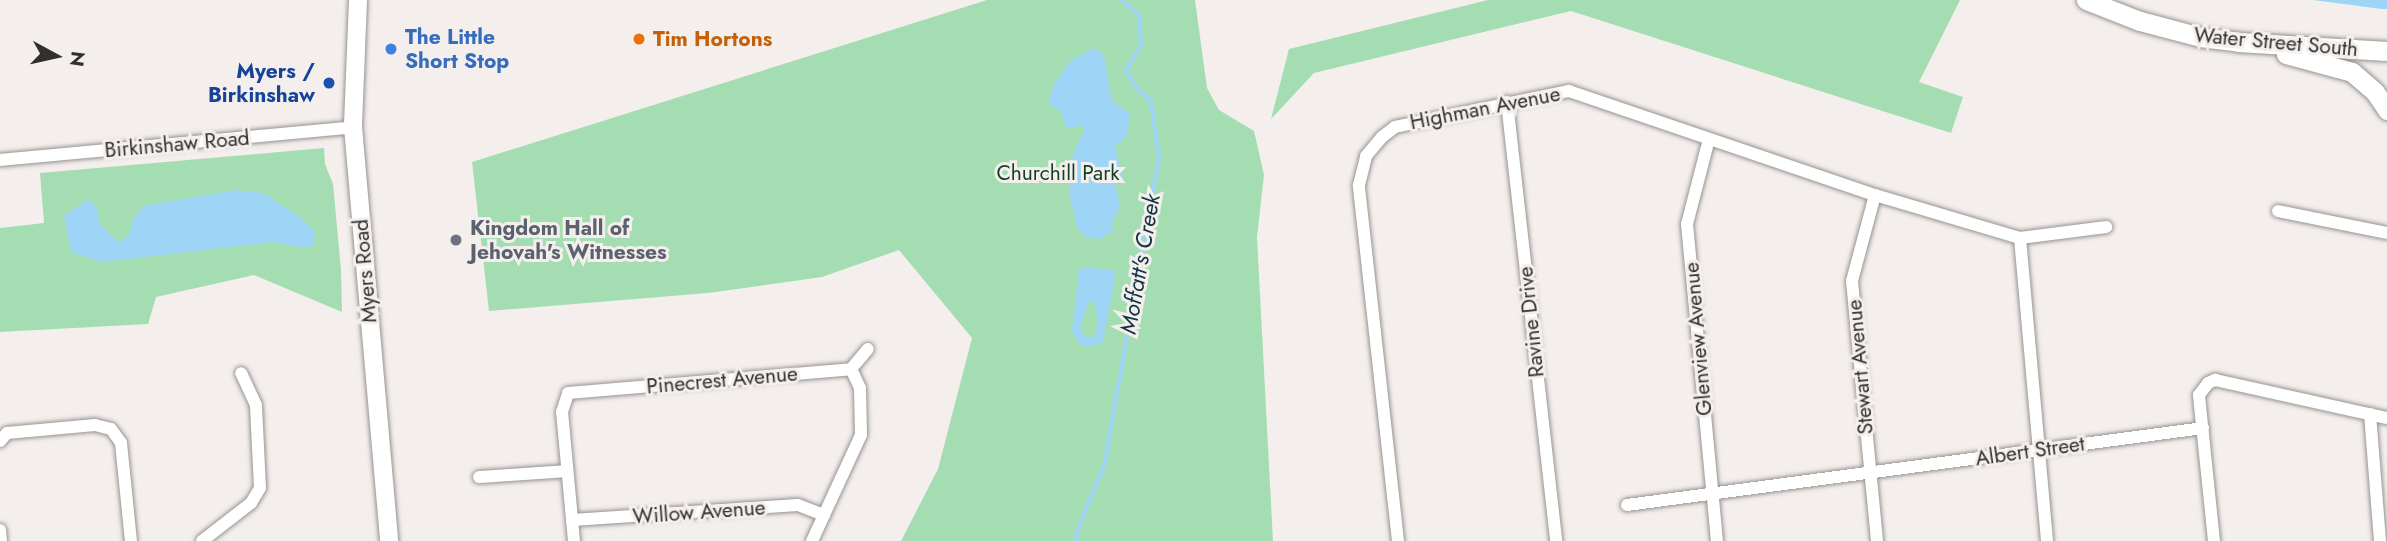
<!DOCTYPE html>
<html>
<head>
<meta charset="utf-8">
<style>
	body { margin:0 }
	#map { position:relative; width:2387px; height:541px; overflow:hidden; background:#f4efec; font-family:Jost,sans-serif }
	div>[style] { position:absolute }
	.green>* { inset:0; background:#a5ddb2 }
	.water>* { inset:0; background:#9ed5f7 }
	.stream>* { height:3.5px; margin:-1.75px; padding:0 1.75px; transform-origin:1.75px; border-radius:1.75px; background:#9ed5f7 }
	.roads { filter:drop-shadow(0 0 2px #989391) drop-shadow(0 0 2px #989391) }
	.minor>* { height:12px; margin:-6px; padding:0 6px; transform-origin:6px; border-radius:6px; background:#fff }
	.secondary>* { height:18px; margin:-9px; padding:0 9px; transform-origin:9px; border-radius:9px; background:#fff }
	.primary>* { height:19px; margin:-9.5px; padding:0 9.5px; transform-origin:9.5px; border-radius:9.5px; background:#fff }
	.dots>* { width:19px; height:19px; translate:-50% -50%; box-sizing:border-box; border:4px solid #f4efec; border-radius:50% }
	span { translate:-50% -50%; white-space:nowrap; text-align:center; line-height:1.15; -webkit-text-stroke:6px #f4efec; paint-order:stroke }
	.shop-label { font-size:21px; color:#366cbe; font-weight:700 }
	.left { translate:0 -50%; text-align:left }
	.food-label { font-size:21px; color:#c56008; font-weight:700 }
	.street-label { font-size:21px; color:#31302f }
	.transit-label { font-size:21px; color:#164399; font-weight:700 }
	.right { translate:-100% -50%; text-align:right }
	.park-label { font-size:21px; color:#0e3e20 }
	.worship-label { font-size:21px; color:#5b616d; font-weight:700 }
	.water-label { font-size:23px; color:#143445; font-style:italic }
	.north { position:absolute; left:21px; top:21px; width:70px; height:70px; -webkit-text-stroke:5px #f4efec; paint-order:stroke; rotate:98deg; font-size:19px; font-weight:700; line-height:28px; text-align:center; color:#31302f }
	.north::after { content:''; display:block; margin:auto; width:24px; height:32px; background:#31302f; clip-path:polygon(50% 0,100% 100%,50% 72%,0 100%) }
</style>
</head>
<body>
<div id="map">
	<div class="green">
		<i style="clip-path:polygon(987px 0,1195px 0,1207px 88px,1219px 110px,1254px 131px,1264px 175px,1257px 237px,1273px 541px,901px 541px,938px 469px,972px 338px,899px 250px,822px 277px,708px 293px,489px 311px,472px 162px)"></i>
		<i style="clip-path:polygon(1488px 0,1960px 0,1919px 82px,1963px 97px,1951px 133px,1571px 11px,1314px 73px,1271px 119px,1289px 49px)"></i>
		<i style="clip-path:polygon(324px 148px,325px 164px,333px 184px,341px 270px,342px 312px,254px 275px,156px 297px,148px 324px,0 332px,0 228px,44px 223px,40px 173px)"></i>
	</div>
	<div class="water">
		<i style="clip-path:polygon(2313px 0,2387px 0,2387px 9px,2382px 9px)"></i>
		<i style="clip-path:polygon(1093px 48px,1104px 55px,1112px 101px,1130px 113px,1127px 136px,1115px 146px,1122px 172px,1123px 179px,1114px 180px,1120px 206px,1112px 224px,1113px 231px,1100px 239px,1085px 237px,1077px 228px,1069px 192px,1073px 153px,1085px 129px,1081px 126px,1066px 128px,1061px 112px,1048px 103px,1053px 87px,1069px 62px)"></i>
		<i style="clip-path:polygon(236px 190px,263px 193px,297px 215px,315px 231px,314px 244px,307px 248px,272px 242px,102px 262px,71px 252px,64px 216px,88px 199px,97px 207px,99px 223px,119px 243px,130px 233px,132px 222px,143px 206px)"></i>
		<i style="clip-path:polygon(evenodd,1079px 267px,1114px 270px,1115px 277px,1103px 342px,1090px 346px,1081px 346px,1072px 332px,1079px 267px,1089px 301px,1094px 301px,1098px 322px,1095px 336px,1089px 338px,1083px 335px,1080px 328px,1089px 301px)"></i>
	</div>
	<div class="stream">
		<i style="left:1076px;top:541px;width:10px;rotate:-84deg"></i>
		<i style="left:1077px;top:531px;width:70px;rotate:-67.4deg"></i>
		<i style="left:1104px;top:466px;width:313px;rotate:-79.9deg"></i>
		<i style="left:1159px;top:158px;width:58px;rotate:-98deg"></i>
		<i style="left:1151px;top:101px;width:20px;rotate:-139deg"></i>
		<i style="left:1136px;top:88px;width:20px;rotate:-120deg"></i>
		<i style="left:1126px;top:71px;width:29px;rotate:-59deg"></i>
		<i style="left:1141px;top:46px;width:30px;rotate:-94deg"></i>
		<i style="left:1139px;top:16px;width:23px;rotate:-137deg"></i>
	</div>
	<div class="roads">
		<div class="minor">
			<i style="left:1507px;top:102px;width:442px;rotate:83.6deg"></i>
			<i style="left:1709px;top:139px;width:88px;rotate:104.5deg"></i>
			<i style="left:1687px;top:224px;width:318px;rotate:84.6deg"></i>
			<i style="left:0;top:160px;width:355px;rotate:-5.3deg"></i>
			<i style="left:1875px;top:195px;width:89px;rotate:105deg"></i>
			<i style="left:1852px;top:281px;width:261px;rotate:84.5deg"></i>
			<i style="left:2278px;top:211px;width:111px;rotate:11.4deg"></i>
			<i style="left:2020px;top:238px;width:304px;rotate:84.9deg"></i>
			<i style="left:2370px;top:414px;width:127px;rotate:85.5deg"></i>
			<i style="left:0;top:441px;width:11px;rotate:-49deg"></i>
			<i style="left:7px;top:433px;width:88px;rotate:-5.2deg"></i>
			<i style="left:95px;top:425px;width:16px;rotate:14deg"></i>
			<i style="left:111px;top:429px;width:17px;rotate:54deg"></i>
			<i style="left:121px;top:443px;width:99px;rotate:84.2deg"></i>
			<i style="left:479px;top:477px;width:87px;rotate:-3.9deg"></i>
			<i style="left:1627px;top:505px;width:581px;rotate:-7.61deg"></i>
			<i style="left:572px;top:520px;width:226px;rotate:-3.8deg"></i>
			<i style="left:798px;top:505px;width:28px;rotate:21deg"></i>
			<i style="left:0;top:530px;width:11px;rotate:85deg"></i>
			<i style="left:202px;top:541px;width:62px;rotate:-37.8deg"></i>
			<i style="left:251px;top:503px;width:17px;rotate:-59deg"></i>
			<i style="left:260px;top:488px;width:83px;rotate:-92.8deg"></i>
			<i style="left:256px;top:405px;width:35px;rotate:-115deg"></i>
			<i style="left:574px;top:541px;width:130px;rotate:-95.3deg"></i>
			<i style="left:562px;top:412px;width:20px;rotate:-72deg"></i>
			<i style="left:568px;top:393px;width:284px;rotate:-4.8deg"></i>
			<i style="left:851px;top:369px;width:26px;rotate:-50deg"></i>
			<i style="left:812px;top:541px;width:117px;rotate:-65.2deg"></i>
			<i style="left:861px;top:435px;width:47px;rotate:-91.2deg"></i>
			<i style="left:860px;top:388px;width:21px;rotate:-115deg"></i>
			<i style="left:1398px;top:541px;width:358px;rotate:-96.3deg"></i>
			<i style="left:1359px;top:185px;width:30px;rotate:-76deg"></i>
			<i style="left:1366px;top:156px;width:25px;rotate:-50deg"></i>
			<i style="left:1382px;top:137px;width:16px;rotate:-38deg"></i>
			<i style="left:1395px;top:127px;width:178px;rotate:-11.7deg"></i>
			<i style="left:1569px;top:91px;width:323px;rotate:18.8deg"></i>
			<i style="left:1875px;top:195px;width:151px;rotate:16.5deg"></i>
			<i style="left:2020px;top:238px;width:87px;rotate:-7.3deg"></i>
			<i style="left:2214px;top:541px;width:147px;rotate:-95.9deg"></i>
			<i style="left:2199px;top:395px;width:15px;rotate:-53deg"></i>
			<i style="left:2208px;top:383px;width:8px;rotate:-23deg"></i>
			<i style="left:2215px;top:380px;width:176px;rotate:12.5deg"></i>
		</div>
		<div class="secondary">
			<i style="left:358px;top:0;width:127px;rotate:92.3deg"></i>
			<i style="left:353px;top:127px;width:416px;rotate:85deg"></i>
		</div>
		<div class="primary">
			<i style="left:2086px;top:0;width:58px;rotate:21.3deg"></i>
			<i style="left:2140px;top:21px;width:62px;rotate:14.9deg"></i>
			<i style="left:2200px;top:37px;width:38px;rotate:7deg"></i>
			<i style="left:2238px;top:42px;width:149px;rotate:3.5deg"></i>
			<i style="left:2286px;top:54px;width:68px;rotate:15.3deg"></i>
			<i style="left:2352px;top:72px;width:30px;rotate:41deg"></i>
			<i style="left:2375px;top:92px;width:22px;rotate:56deg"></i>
		</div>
	</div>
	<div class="dots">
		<i style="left:639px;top:39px;background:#e8710a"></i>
		<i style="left:391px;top:49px;background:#3f7fe0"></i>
		<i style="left:329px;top:83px;background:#1a4fb4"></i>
		<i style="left:456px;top:240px;background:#6b7280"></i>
	</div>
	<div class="shop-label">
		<span class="left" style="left:405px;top:49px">The Little<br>Short Stop</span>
	</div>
	<div class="food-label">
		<span class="left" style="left:653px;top:39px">Tim Hortons</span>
	</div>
	<div class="street-label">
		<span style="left:2276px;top:42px;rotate:5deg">Water Street South</span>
		<span style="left:1485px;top:108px;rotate:-11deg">Highman Avenue</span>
		<span style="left:177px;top:144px;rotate:-5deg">Birkinshaw Road</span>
		<span style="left:365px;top:271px;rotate:-95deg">Myers Road</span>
		<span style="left:1531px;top:322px;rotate:-96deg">Ravine Drive</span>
		<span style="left:1698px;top:339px;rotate:-95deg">Glenview Avenue</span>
		<span style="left:1860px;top:367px;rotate:-95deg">Stewart Avenue</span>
		<span style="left:722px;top:380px;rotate:-5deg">Pinecrest Avenue</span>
		<span style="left:2030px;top:451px;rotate:-8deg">Albert Street</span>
		<span style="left:699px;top:512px;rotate:-4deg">Willow Avenue</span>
	</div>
	<div class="transit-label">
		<span class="right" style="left:315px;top:83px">Myers /<br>Birkinshaw</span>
	</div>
	<div class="park-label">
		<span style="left:1058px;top:173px">Churchill Park</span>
	</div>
	<div class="worship-label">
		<span class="left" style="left:470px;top:240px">Kingdom Hall of<br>Jehovah's Witnesses</span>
	</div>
	<div class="water-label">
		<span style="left:1140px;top:264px;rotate:-80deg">Moffatt's Creek</span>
	</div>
	<div class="north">N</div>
</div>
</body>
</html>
